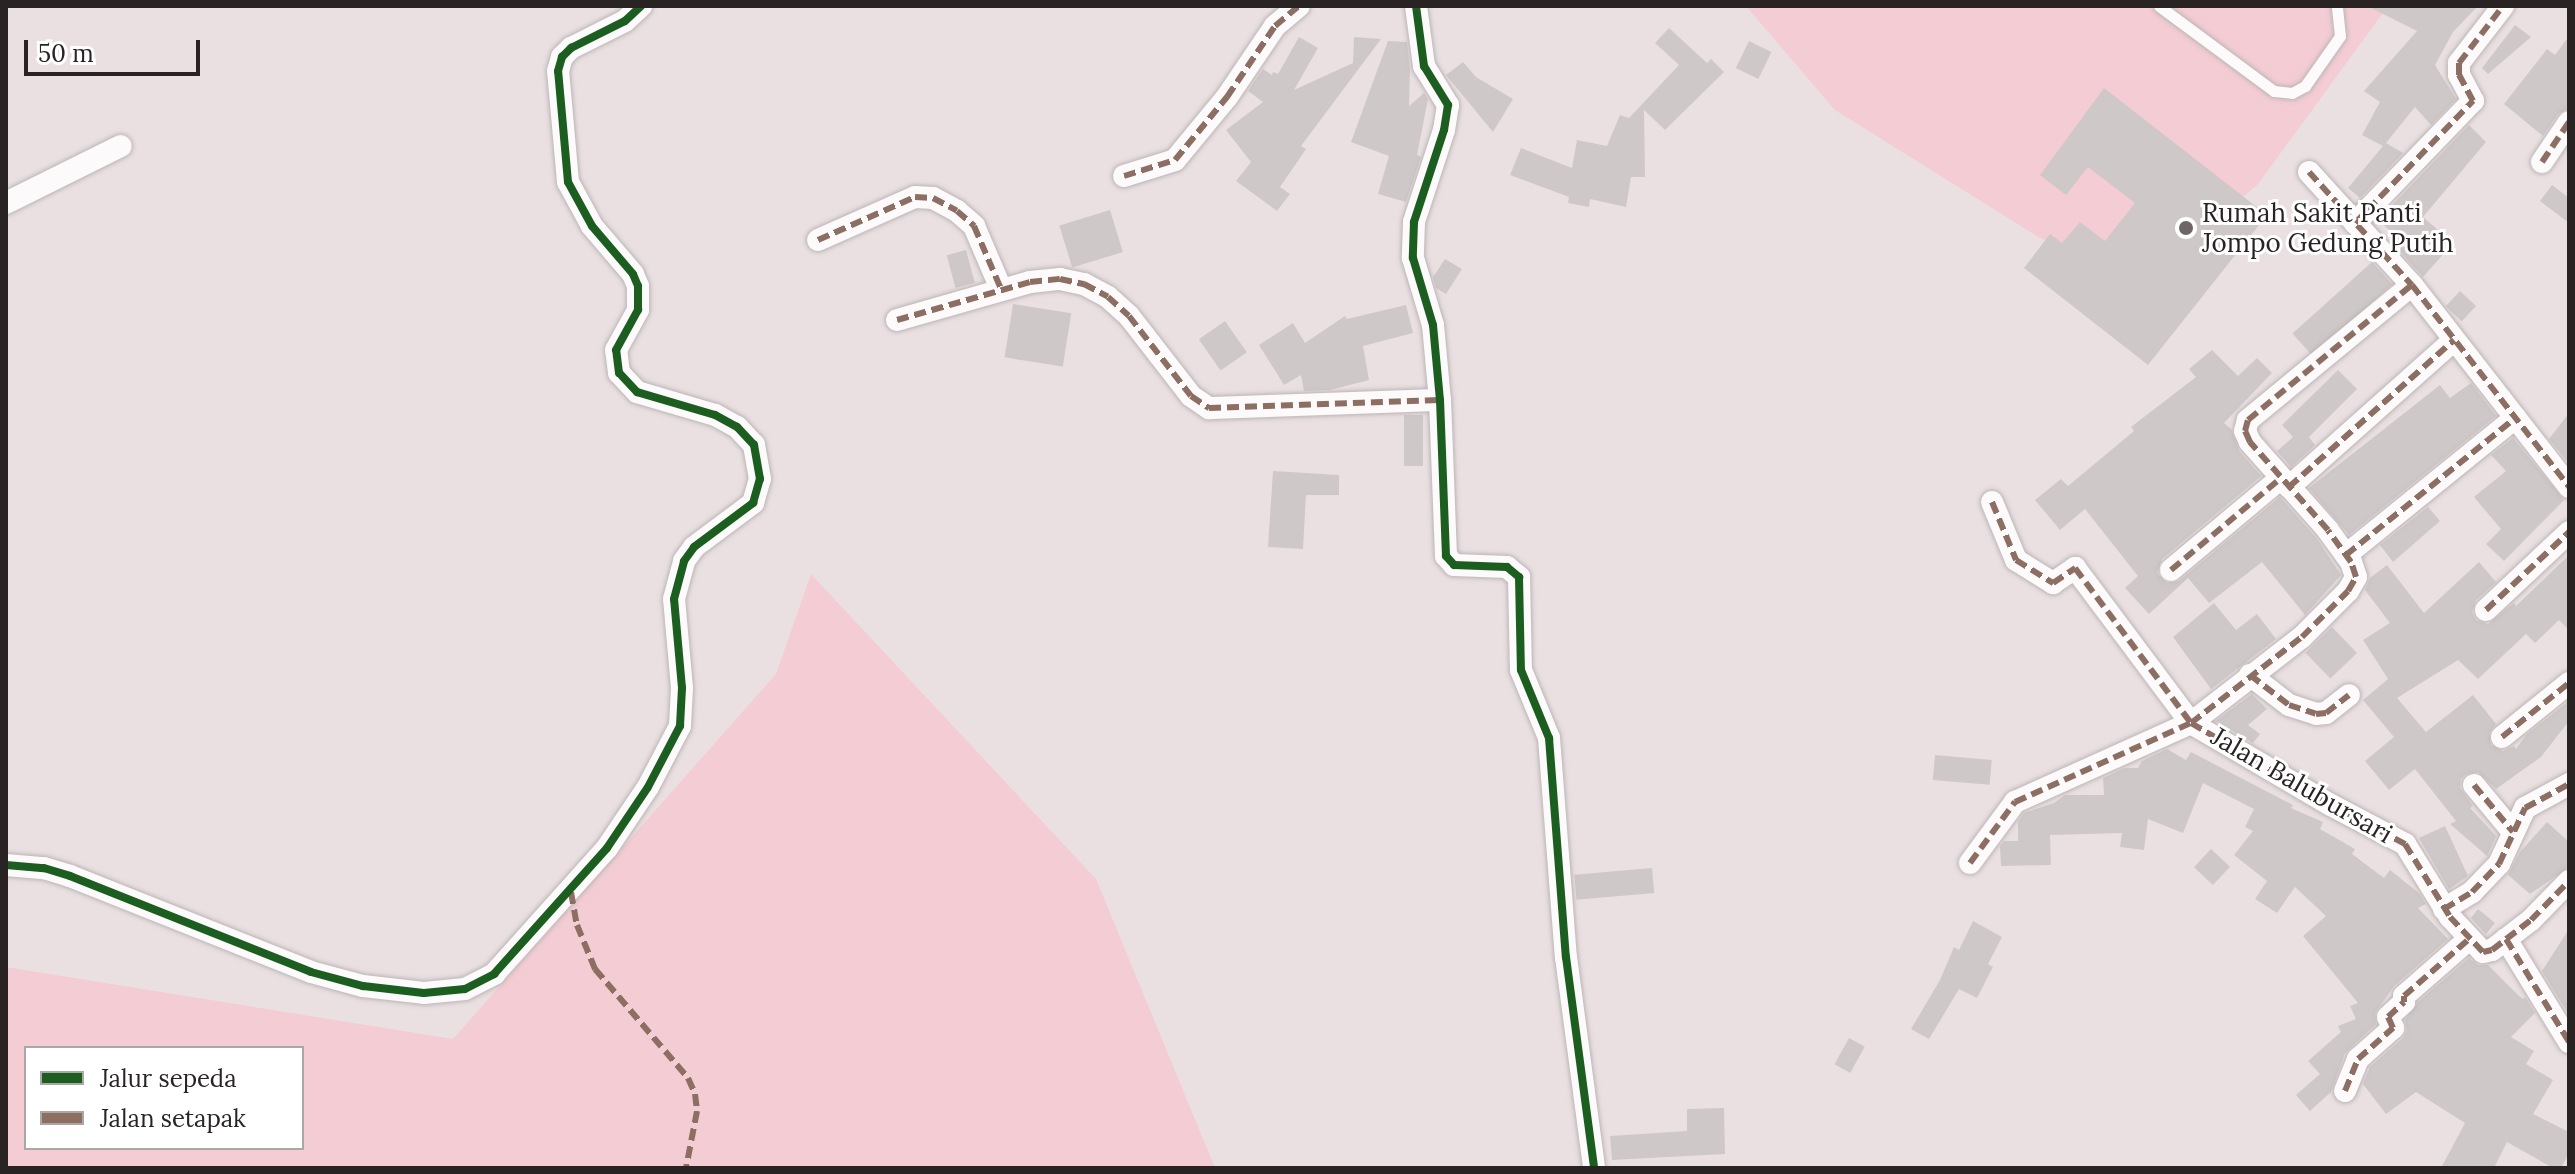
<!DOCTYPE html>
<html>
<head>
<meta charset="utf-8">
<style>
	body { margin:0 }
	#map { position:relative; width:2575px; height:1174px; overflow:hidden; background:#eae0e2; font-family:Lora,serif }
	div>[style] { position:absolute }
	.green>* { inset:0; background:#f4ccd3 }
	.building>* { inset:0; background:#cfc8c9; transform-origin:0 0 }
	.roads { filter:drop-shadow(0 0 2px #bcb5b6) drop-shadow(0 0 2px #bcb5b6) }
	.service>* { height:11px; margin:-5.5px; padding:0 5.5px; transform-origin:5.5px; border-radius:5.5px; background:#fcfafb }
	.minor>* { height:22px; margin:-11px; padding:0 11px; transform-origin:11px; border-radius:11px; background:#fcfafb }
	.quiet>* { height:6px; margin-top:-3px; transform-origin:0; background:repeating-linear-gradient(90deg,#8d6e63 0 12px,transparent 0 18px) }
	.cycleway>* { height:8px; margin:-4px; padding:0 4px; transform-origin:4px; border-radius:4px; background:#1b5e20 }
	.dots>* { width:22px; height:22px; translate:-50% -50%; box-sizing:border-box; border:4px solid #fff; border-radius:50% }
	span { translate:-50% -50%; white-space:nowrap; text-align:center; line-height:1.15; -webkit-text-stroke:6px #fff; paint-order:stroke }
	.poi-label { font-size:26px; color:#2a2324 }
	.left { translate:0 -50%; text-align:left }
	.street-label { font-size:26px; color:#2a2324 }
	.frame { position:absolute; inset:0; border:8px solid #2a2324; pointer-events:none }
	.legend { position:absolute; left:24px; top:1046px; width:280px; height:104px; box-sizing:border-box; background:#fff; border:2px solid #aaa7a7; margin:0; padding:10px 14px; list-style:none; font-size:24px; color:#2a2324 }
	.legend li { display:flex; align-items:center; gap:16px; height:40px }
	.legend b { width:40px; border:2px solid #aaa7a7 }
	.scale { position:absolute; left:24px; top:40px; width:176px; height:36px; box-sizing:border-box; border:4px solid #2a2324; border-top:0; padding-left:10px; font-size:24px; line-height:28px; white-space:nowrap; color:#2a2324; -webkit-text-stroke:6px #fff; paint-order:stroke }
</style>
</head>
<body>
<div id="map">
	<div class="green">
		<i style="clip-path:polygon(1746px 6px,2388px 6px,2258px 184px,2152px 276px,2040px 238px,1835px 110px)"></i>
		<i style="clip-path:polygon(evenodd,811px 574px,1096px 879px,1215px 1168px,6px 1168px,6px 967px,453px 1039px,776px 674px,811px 574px,26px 1048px,302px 1048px,302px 1148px,26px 1148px,26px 1048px)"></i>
	</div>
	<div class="building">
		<i style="clip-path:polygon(2367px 6px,2478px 6px,2453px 32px,2435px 65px,2456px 99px,2431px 125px,2415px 107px,2386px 143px,2403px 153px,2360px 198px,2348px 188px,2383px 146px,2362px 135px,2380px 102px,2364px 91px,2417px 31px)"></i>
		<i style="clip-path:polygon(2515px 25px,2531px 37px,2488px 74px,2482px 68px)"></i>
		<i style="clip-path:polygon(1669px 28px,1707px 63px,1711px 59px,1724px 72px,1665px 130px,1644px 110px,1645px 177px,1631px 177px,1626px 207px,1590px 199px,1589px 207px,1568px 203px,1569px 197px,1510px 175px,1521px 148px,1572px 168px,1577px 140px,1607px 146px,1620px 115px,1629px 118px,1679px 65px,1655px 43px)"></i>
		<i style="clip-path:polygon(2569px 36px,2569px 108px,2558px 114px,2543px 136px,2504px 104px,2547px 49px,2555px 55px)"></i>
		<i style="clip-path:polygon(1299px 37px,1318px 48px,1294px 90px,1353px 63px,1354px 37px,1381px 39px,1301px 146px,1306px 149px,1280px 187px,1290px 194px,1277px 211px,1236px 181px,1251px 162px,1226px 130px,1263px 102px,1248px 91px,1263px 69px,1272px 75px,1273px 72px,1278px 74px)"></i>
		<i style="clip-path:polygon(1388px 41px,1407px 42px,1410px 69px,1409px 106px,1424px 93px,1428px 99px,1417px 155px,1421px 157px,1406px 202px,1378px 194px,1389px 156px,1351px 142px)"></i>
		<i style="left:1749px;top:41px;width:25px;height:30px;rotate:26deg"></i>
		<i style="clip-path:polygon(1463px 62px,1476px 77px,1513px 99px,1493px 132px,1446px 75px)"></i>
		<i style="clip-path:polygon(2104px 88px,2267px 215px,2148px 365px,2024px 268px,2050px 234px,2062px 243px,2080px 222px,2105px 241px,2135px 203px,2088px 167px,2066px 195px,2040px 175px)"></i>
		<i style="clip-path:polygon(2469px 125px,2486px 142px,2423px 217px,2453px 243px,2423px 277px,2394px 245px,2400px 240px,2378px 220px)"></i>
		<i style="clip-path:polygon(2552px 185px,2569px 198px,2569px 223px,2540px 201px)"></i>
		<i style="left:1110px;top:210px;width:44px;height:53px;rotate:73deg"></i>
		<i style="left:966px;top:250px;width:34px;height:20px;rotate:75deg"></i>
		<i style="clip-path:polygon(1445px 259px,1462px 269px,1446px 294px,1436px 288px,1433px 277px)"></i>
		<i style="left:2372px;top:262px;width:30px;height:107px;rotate:48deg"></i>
		<i style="left:2460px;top:291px;width:22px;height:21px;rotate:43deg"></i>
		<i style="left:1013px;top:304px;width:59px;height:54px;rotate:9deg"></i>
		<i style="clip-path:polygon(1406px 305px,1413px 333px,1363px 346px,1369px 380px,1330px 390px,1304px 391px,1301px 375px,1284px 385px,1259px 345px,1293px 323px,1305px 343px,1345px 316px,1347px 319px)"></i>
		<i style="left:1225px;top:321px;width:38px;height:32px;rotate:55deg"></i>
		<i style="clip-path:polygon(2212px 350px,2238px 376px,2257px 358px,2272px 373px,2224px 423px,2232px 430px,2239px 451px,2261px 476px,2162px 559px,2157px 573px,2167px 583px,2179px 581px,2280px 497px,2317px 539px,2341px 575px,2305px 615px,2262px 562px,2209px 603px,2188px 578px,2149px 614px,2125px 588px,2138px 576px,2085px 509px,2060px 530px,2035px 500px,2061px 479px,2068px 486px,2134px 431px,2131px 427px,2196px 377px,2189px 369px)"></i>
		<i style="clip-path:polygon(2338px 370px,2357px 389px,2309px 437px,2315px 445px,2291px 467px,2277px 451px,2293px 437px,2282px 425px)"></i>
		<i style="clip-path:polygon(2471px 383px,2496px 416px,2349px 535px,2309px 488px,2440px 385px,2450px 398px)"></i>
		<i style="clip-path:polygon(2569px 413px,2569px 460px,2567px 461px,2549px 439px)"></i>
		<i style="left:1404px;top:415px;width:19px;height:51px"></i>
		<i style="clip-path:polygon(2513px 438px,2564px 500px,2504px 561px,2486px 544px,2501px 529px,2474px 497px,2506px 471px,2491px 455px)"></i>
		<i style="clip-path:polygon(1273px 471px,1339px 475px,1339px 495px,1306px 495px,1303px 549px,1268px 547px)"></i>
		<i style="clip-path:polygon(2428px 507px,2440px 521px,2393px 562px,2380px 545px)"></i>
		<i style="clip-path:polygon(2569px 555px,2569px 630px,2559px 620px,2535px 643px,2526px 634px,2478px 679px,2458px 660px,2397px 698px,2426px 732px,2473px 695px,2496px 724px,2489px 733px,2491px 745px,2503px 751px,2514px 746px,2516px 749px,2526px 735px,2569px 701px,2569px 721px,2541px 757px,2496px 789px,2478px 772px,2466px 774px,2461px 779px,2460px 788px,2473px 806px,2470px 808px,2496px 836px,2487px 856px,2450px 824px,2456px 821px,2415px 769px,2389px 790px,2365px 761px,2394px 737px,2363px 700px,2388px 679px,2363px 640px,2390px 623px,2365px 590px,2370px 578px,2387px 565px,2424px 613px,2479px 562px,2496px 582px,2476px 600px,2472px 612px,2476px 620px,2488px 624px,2514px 603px,2516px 606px)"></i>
		<i style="clip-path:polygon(2214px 603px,2236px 630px,2257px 614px,2276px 639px,2211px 689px,2173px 637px)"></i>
		<i style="left:2332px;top:627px;width:36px;height:37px;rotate:46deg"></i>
		<i style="clip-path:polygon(2252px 694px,2267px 709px,2248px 725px,2260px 734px,2253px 743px,2216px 721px)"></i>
		<i style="clip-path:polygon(2167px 749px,2186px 760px,2191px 752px,2293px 805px,2291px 808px,2323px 822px,2320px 829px,2355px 849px,2352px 854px,2384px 878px,2390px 870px,2419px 893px,2426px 904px,2418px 908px,2448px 939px,2394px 986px,2375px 1013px,2376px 1024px,2345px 1053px,2331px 1092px,2310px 1111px,2296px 1095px,2320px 1074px,2308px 1061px,2341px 1032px,2338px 1026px,2356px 1019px,2350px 1006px,2358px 1003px,2303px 936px,2326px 916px,2295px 887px,2277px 913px,2255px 899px,2267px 881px,2234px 855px,2253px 831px,2245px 827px,2254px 809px,2203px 783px,2183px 833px,2148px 819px,2144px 850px,2120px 847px,2122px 833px,2050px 835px,2051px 865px,2001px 866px,2000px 846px,2004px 841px,2018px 841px,2018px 822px,2024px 813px,2054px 803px,2065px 795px,2104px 795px,2103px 778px,2125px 768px,2138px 768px,2142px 761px)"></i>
		<i style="left:1935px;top:755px;width:57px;height:25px;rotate:5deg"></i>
		<i style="clip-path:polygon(2547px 822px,2569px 842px,2569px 867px,2530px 894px,2508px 875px,2520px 852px)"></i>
		<i style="clip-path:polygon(2445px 826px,2468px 876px,2449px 889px,2419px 838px)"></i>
		<i style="left:2211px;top:849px;width:26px;height:25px;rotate:43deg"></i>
		<i style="left:1652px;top:868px;width:25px;height:78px;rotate:85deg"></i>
		<i style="clip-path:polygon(2478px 909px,2495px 923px,2486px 934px,2471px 918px)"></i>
		<i style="clip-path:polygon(1973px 921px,2002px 937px,1988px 964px,1993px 967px,1977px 998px,1959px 989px,1929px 1039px,1911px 1029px,1940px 980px,1954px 947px,1959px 950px)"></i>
		<i style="clip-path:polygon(2569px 929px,2569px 1015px,2542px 971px)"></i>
		<i style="clip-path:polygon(2469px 958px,2478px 965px,2488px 965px,2518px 995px,2523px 999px,2525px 997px,2535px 1013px,2511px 1037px,2534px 1051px,2526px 1064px,2553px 1080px,2533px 1114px,2569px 1132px,2569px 1153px,2561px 1168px,2553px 1168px,2507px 1142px,2494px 1168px,2441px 1168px,2465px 1123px,2416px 1092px,2386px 1114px,2363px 1084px,2370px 1067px,2403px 1038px,2407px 1030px,2405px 1020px,2418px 1002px)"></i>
		<i style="left:1849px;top:1038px;width:18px;height:30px;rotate:29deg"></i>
		<i style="clip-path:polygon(1724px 1108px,1725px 1154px,1612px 1160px,1610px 1136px,1687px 1131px,1687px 1109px)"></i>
	</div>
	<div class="roads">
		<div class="service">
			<i style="left:2159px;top:6px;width:143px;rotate:36.5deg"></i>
			<i style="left:2274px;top:91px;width:18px;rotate:6deg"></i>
			<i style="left:2292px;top:93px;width:15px;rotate:-28deg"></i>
			<i style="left:2305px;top:86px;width:61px;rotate:-55deg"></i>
			<i style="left:2340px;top:36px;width:30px;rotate:-96deg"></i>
		</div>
		<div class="minor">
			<i style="left:1416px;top:6px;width:61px;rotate:82.4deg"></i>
			<i style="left:1424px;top:66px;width:46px;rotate:58.4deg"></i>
			<i style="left:1448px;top:105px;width:25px;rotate:99deg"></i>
			<i style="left:1444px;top:130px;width:97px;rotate:108.1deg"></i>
			<i style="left:1414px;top:222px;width:36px;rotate:92deg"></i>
			<i style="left:1413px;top:258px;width:70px;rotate:73.4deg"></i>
			<i style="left:1433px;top:325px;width:75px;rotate:84.7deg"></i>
			<i style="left:1440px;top:400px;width:156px;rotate:87.8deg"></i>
			<i style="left:1446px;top:556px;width:12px;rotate:48deg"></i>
			<i style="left:1454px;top:565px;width:53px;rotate:2.2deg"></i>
			<i style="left:1507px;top:567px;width:16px;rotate:40deg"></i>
			<i style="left:1519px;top:577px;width:93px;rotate:88.8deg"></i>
			<i style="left:1521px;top:670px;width:74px;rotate:67.6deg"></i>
			<i style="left:1549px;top:738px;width:220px;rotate:85.6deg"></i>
			<i style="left:1566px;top:957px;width:213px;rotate:82.4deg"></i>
			<i style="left:2542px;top:162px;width:48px;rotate:-56deg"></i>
			<i style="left:2309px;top:172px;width:153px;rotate:47.7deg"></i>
			<i style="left:2412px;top:285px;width:256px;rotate:52.1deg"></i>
			<i style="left:1124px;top:176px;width:53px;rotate:-17.4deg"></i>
			<i style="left:1175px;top:160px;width:82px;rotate:-50.5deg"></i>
			<i style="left:1227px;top:97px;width:86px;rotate:-55.9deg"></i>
			<i style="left:1275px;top:26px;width:31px;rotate:-40deg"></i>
			<i style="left:6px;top:203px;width:128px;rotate:-26.4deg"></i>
			<i style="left:2355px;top:223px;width:170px;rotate:-46deg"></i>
			<i style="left:2473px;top:101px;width:30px;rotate:-118deg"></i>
			<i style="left:2459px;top:75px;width:12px;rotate:-90deg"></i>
			<i style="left:2459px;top:63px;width:72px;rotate:-52.3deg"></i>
			<i style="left:818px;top:240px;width:106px;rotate:-23.9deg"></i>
			<i style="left:915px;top:197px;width:18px;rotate:3deg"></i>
			<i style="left:933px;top:198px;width:27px;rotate:28deg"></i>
			<i style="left:957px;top:211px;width:23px;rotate:41deg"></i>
			<i style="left:974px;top:226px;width:69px;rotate:66.8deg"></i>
			<i style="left:897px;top:320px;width:138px;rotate:-15.9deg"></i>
			<i style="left:1030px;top:282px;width:30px;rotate:-6deg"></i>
			<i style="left:1060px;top:279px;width:25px;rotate:12deg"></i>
			<i style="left:1084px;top:284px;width:27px;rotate:28deg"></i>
			<i style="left:1108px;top:297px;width:28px;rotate:42deg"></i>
			<i style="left:1129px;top:316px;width:101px;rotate:52.2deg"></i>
			<i style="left:1191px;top:396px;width:22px;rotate:34deg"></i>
			<i style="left:1209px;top:408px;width:231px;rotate:-2deg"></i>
			<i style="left:2289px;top:487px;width:221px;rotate:-41.7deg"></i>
			<i style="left:1992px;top:502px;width:63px;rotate:67.5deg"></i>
			<i style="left:2016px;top:560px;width:44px;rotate:31.9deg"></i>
			<i style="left:2053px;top:583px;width:27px;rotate:-34deg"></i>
			<i style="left:2075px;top:568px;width:194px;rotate:53.2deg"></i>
			<i style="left:2191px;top:723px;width:162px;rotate:30.4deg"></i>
			<i style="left:2331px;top:805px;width:84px;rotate:27.8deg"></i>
			<i style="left:2405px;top:844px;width:86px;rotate:58.3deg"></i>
			<i style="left:2450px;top:917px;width:48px;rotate:46.7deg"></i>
			<i style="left:2483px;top:952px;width:9px;rotate:-13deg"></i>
			<i style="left:2492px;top:950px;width:49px;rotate:-37.6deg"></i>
			<i style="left:2531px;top:920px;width:54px;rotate:-45.7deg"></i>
			<i style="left:2346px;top:555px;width:218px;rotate:-39deg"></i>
			<i style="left:2171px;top:570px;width:143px;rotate:-39.9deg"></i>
			<i style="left:2486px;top:610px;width:114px;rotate:-43.2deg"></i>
			<i style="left:2250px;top:675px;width:49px;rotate:37.6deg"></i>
			<i style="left:2289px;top:705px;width:28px;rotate:18deg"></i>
			<i style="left:2316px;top:714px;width:10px;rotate:-6deg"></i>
			<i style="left:2326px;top:713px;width:29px;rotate:-38deg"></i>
			<i style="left:2502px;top:737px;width:86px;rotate:-38.9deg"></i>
			<i style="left:2474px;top:785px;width:61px;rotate:50.3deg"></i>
			<i style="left:1970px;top:863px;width:76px;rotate:-53.6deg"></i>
			<i style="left:2015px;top:802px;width:193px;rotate:-24.2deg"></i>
			<i style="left:2191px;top:723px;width:140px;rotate:-37.8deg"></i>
			<i style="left:2302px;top:637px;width:65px;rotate:-45deg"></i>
			<i style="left:2348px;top:591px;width:16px;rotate:-60deg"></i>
			<i style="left:2356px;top:577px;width:16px;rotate:-108deg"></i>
			<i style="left:2351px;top:562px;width:39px;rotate:-126deg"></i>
			<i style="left:2328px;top:530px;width:118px;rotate:-131.6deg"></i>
			<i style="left:2250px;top:442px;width:12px;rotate:-114deg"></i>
			<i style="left:2245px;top:431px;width:11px;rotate:-75deg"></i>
			<i style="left:2248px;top:420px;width:212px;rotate:-39.5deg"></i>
			<i style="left:6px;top:865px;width:38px;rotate:5deg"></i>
			<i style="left:44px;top:868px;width:27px;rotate:17deg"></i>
			<i style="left:70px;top:876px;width:259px;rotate:21.7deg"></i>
			<i style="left:311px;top:972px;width:54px;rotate:15.1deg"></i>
			<i style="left:363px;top:986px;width:61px;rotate:6.5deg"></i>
			<i style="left:424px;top:993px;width:41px;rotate:-5.6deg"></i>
			<i style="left:465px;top:989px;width:33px;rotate:-27deg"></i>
			<i style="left:494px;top:974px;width:169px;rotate:-48.1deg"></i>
			<i style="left:607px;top:848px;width:73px;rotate:-56.1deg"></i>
			<i style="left:648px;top:787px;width:69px;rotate:-62.3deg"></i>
			<i style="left:680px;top:726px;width:38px;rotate:-87deg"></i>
			<i style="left:682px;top:688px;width:89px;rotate:-95.1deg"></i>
			<i style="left:674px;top:599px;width:39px;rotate:-75deg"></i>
			<i style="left:684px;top:561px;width:17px;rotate:-54deg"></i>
			<i style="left:694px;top:547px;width:74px;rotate:-36.7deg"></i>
			<i style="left:753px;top:503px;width:25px;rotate:-74deg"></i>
			<i style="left:760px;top:479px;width:35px;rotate:-100deg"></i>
			<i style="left:754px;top:445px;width:25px;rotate:-133deg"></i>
			<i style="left:737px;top:427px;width:25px;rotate:-151deg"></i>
			<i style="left:715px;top:415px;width:81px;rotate:-163.6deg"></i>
			<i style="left:637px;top:392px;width:26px;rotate:-133deg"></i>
			<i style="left:619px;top:373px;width:23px;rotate:-97deg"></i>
			<i style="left:616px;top:350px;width:46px;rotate:-61.2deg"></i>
			<i style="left:638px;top:310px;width:24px;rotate:-90deg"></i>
			<i style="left:638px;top:286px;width:13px;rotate:-113deg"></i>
			<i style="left:633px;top:274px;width:63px;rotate:-130.5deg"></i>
			<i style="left:592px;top:226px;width:50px;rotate:-118.6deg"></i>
			<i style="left:568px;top:182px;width:111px;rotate:-95.1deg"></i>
			<i style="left:558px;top:71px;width:15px;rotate:-74deg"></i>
			<i style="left:562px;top:57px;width:13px;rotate:-45deg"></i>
			<i style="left:571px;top:48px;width:60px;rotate:-26.6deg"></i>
			<i style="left:625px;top:21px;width:22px;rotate:-43deg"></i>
			<i style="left:2444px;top:909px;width:33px;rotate:-31deg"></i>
			<i style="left:2472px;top:892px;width:39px;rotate:-46deg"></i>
			<i style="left:2499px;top:864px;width:62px;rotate:-65.1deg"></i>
			<i style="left:2525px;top:808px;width:50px;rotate:-28.6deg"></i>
			<i style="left:2506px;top:939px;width:121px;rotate:58.5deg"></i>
			<i style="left:2345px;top:1091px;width:35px;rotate:-68deg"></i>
			<i style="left:2358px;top:1059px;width:47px;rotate:-41.5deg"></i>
			<i style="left:2393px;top:1028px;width:12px;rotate:-114deg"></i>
			<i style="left:2388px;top:1017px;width:22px;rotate:-43deg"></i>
			<i style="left:2404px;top:1002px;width:6px;rotate:-90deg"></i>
			<i style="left:2404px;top:996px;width:86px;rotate:-41.2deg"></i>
		</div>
	</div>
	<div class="quiet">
		<i style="left:2542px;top:162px;width:48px;rotate:-56deg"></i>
		<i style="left:2309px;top:172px;width:153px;rotate:47.7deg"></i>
		<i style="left:2412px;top:285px;width:256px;rotate:52.1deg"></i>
		<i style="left:1124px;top:176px;width:53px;rotate:-17.4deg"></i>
		<i style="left:1175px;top:160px;width:82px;rotate:-50.5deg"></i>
		<i style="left:1227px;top:97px;width:86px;rotate:-55.9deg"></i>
		<i style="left:1275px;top:26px;width:31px;rotate:-40deg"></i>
		<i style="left:2355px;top:223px;width:170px;rotate:-46deg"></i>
		<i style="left:2473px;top:101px;width:30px;rotate:-118deg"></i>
		<i style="left:2459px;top:75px;width:12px;rotate:-90deg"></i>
		<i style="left:2459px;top:63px;width:72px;rotate:-52.3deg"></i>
		<i style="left:818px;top:240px;width:106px;rotate:-23.9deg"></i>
		<i style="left:915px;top:197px;width:18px;rotate:3deg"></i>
		<i style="left:933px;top:198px;width:27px;rotate:28deg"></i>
		<i style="left:957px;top:211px;width:23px;rotate:41deg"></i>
		<i style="left:974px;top:226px;width:69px;rotate:66.8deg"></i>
		<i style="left:897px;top:320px;width:138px;rotate:-15.9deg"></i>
		<i style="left:1030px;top:282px;width:30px;rotate:-6deg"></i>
		<i style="left:1060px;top:279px;width:25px;rotate:12deg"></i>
		<i style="left:1084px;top:284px;width:27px;rotate:28deg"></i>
		<i style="left:1108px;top:297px;width:28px;rotate:42deg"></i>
		<i style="left:1129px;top:316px;width:101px;rotate:52.2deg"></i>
		<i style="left:1191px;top:396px;width:22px;rotate:34deg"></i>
		<i style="left:1209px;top:408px;width:231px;rotate:-2deg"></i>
		<i style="left:2289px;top:487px;width:221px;rotate:-41.7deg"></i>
		<i style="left:1992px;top:502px;width:63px;rotate:67.5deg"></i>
		<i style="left:2016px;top:560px;width:44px;rotate:31.9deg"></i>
		<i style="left:2053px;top:583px;width:27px;rotate:-34deg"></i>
		<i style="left:2075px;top:568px;width:194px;rotate:53.2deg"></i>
		<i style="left:2191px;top:723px;width:162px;rotate:30.4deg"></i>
		<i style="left:2331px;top:805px;width:84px;rotate:27.8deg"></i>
		<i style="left:2405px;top:844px;width:86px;rotate:58.3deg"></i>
		<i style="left:2450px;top:917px;width:48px;rotate:46.7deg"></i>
		<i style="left:2483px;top:952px;width:9px;rotate:-13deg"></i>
		<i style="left:2492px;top:950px;width:49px;rotate:-37.6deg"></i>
		<i style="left:2531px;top:920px;width:54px;rotate:-45.7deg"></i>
		<i style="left:2346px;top:555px;width:218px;rotate:-39deg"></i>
		<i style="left:2171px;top:570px;width:143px;rotate:-39.9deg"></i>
		<i style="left:2486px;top:610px;width:114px;rotate:-43.2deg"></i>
		<i style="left:2250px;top:675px;width:49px;rotate:37.6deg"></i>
		<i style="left:2289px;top:705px;width:28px;rotate:18deg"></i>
		<i style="left:2316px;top:714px;width:10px;rotate:-6deg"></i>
		<i style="left:2326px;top:713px;width:29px;rotate:-38deg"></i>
		<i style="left:2502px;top:737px;width:86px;rotate:-38.9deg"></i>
		<i style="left:2474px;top:785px;width:61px;rotate:50.3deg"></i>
		<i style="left:1970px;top:863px;width:76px;rotate:-53.6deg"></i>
		<i style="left:2015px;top:802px;width:193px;rotate:-24.2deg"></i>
		<i style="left:2191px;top:723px;width:140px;rotate:-37.8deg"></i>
		<i style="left:2302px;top:637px;width:65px;rotate:-45deg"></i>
		<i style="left:2348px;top:591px;width:16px;rotate:-60deg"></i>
		<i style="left:2356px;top:577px;width:16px;rotate:-108deg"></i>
		<i style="left:2351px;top:562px;width:39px;rotate:-126deg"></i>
		<i style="left:2328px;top:530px;width:118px;rotate:-131.6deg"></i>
		<i style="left:2250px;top:442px;width:12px;rotate:-114deg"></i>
		<i style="left:2245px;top:431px;width:11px;rotate:-75deg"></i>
		<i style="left:2248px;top:420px;width:212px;rotate:-39.5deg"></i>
		<i style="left:571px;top:892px;width:34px;rotate:80deg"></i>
		<i style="left:577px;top:925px;width:48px;rotate:67.8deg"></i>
		<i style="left:595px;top:969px;width:143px;rotate:49.5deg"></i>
		<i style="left:688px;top:1078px;width:17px;rotate:66deg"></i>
		<i style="left:695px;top:1094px;width:17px;rotate:83deg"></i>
		<i style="left:697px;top:1111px;width:58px;rotate:100.9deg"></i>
		<i style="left:2444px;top:909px;width:33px;rotate:-31deg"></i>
		<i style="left:2472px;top:892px;width:39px;rotate:-46deg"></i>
		<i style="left:2499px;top:864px;width:62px;rotate:-65.1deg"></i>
		<i style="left:2525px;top:808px;width:50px;rotate:-28.6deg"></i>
		<i style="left:2506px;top:939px;width:121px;rotate:58.5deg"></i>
		<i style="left:2345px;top:1091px;width:35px;rotate:-68deg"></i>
		<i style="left:2358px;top:1059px;width:47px;rotate:-41.5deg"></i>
		<i style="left:2393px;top:1028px;width:12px;rotate:-114deg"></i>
		<i style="left:2388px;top:1017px;width:22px;rotate:-43deg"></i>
		<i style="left:2404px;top:1002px;width:6px;rotate:-90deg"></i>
		<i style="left:2404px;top:996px;width:86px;rotate:-41.2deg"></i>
	</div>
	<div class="cycleway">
		<i style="left:1416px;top:6px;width:61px;rotate:82.4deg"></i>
		<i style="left:1424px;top:66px;width:46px;rotate:58.4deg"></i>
		<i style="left:1448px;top:105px;width:25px;rotate:99deg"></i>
		<i style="left:1444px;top:130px;width:97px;rotate:108.1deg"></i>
		<i style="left:1414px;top:222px;width:36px;rotate:92deg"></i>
		<i style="left:1413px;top:258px;width:70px;rotate:73.4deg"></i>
		<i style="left:1433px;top:325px;width:75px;rotate:84.7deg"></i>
		<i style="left:1440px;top:400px;width:156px;rotate:87.8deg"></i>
		<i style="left:1446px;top:556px;width:12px;rotate:48deg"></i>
		<i style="left:1454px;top:565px;width:53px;rotate:2.2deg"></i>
		<i style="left:1507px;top:567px;width:16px;rotate:40deg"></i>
		<i style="left:1519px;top:577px;width:93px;rotate:88.8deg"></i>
		<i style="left:1521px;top:670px;width:74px;rotate:67.6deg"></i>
		<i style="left:1549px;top:738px;width:220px;rotate:85.6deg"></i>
		<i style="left:1566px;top:957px;width:213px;rotate:82.4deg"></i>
		<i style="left:6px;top:865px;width:38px;rotate:5deg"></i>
		<i style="left:44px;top:868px;width:27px;rotate:17deg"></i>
		<i style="left:70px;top:876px;width:259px;rotate:21.7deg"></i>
		<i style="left:311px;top:972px;width:54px;rotate:15.1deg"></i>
		<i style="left:363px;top:986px;width:61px;rotate:6.5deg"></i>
		<i style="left:424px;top:993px;width:41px;rotate:-5.6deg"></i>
		<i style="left:465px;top:989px;width:33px;rotate:-27deg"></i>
		<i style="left:494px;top:974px;width:169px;rotate:-48.1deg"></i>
		<i style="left:607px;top:848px;width:73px;rotate:-56.1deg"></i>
		<i style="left:648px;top:787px;width:69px;rotate:-62.3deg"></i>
		<i style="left:680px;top:726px;width:38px;rotate:-87deg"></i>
		<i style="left:682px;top:688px;width:89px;rotate:-95.1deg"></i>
		<i style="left:674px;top:599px;width:39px;rotate:-75deg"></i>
		<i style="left:684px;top:561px;width:17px;rotate:-54deg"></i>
		<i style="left:694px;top:547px;width:74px;rotate:-36.7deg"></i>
		<i style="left:753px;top:503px;width:25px;rotate:-74deg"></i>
		<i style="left:760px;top:479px;width:35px;rotate:-100deg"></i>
		<i style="left:754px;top:445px;width:25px;rotate:-133deg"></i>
		<i style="left:737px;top:427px;width:25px;rotate:-151deg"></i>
		<i style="left:715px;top:415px;width:81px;rotate:-163.6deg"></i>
		<i style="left:637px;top:392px;width:26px;rotate:-133deg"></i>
		<i style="left:619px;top:373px;width:23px;rotate:-97deg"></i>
		<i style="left:616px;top:350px;width:46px;rotate:-61.2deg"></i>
		<i style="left:638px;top:310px;width:24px;rotate:-90deg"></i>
		<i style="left:638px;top:286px;width:13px;rotate:-113deg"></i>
		<i style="left:633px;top:274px;width:63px;rotate:-130.5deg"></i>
		<i style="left:592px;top:226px;width:50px;rotate:-118.6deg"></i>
		<i style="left:568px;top:182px;width:111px;rotate:-95.1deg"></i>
		<i style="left:558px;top:71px;width:15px;rotate:-74deg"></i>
		<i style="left:562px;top:57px;width:13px;rotate:-45deg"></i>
		<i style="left:571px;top:48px;width:60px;rotate:-26.6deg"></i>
		<i style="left:625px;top:21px;width:22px;rotate:-43deg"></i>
	</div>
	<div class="dots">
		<i style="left:2186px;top:228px;background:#6d6566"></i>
	</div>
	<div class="poi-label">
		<span class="left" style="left:2202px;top:228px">Rumah Sakit Panti<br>Jompo Gedung Putih</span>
	</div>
	<div class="street-label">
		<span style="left:2302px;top:785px;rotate:30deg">Jalan Balubursari</span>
	</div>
	<div class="frame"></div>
	<ul class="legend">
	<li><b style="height:10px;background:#1b5e20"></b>Jalur sepeda</li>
	<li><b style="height:10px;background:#8d6e63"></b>Jalan setapak</li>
	</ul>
	<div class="scale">50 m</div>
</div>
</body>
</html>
